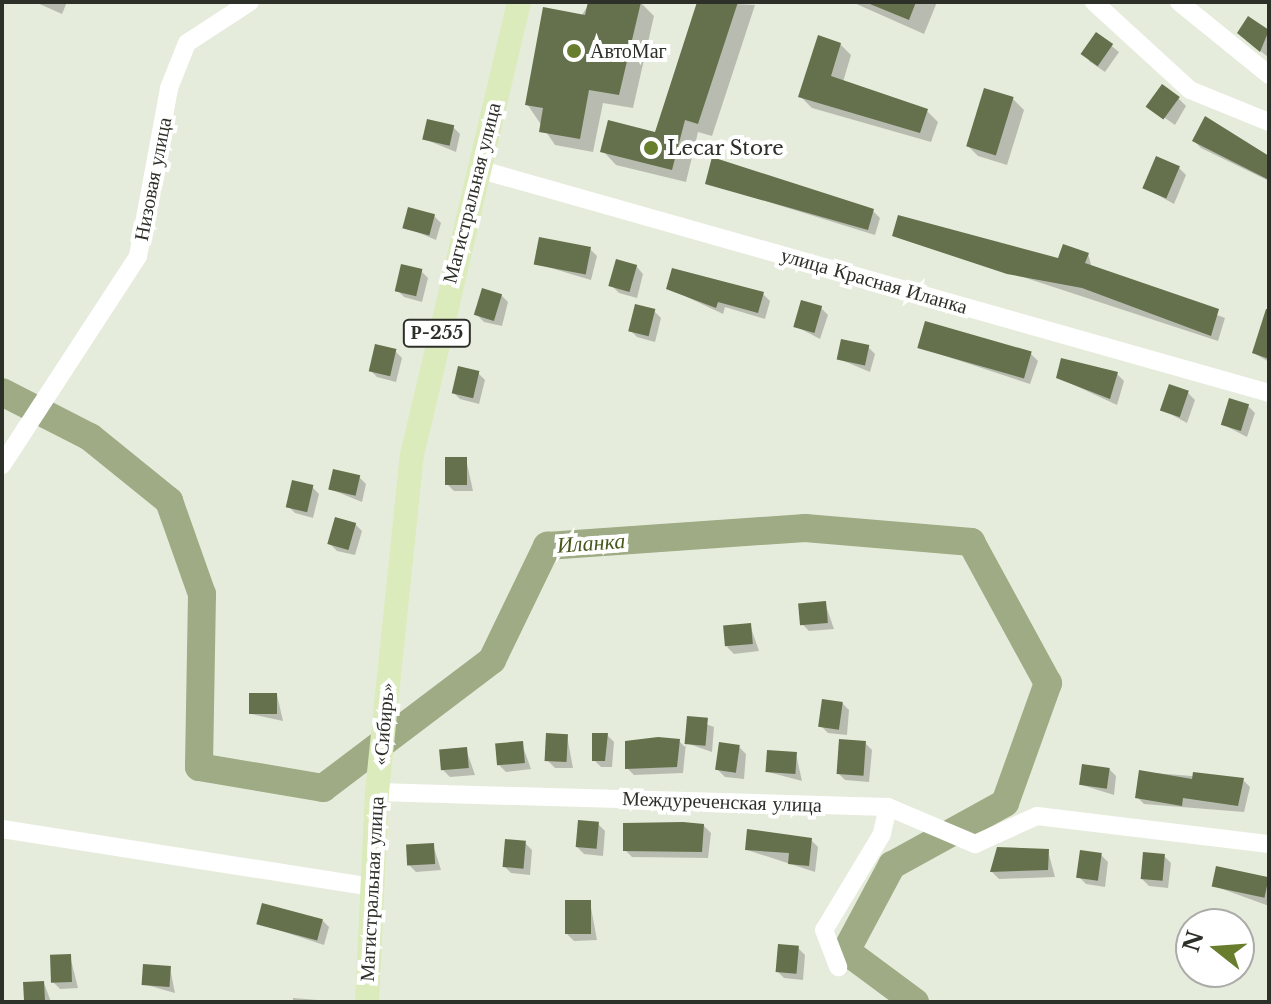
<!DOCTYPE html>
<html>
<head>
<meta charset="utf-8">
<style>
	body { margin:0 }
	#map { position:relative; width:1271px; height:1004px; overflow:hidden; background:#e6ecdc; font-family:"Libre Baskerville",serif }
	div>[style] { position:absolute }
	.shadow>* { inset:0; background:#0003 }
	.river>* { height:28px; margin:-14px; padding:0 14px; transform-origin:14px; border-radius:14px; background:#9eab84 }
	.building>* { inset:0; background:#65714c; transform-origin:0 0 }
	.minor>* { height:18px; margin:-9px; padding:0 9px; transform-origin:9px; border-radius:9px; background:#fff }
	.major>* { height:24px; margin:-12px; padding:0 12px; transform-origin:12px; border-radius:12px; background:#dcebbc }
	.dots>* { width:22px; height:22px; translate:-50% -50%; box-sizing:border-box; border:4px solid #fff; border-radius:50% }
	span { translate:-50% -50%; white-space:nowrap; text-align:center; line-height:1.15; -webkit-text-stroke:8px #fff; paint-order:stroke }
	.shield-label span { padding:2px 6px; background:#fff; border:2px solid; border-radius:6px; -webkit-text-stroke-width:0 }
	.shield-label { font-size:18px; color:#2d2f29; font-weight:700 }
	.poi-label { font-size:20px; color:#2d2f29 }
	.left { translate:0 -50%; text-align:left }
	.street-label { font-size:20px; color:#2d2f29 }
	.water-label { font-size:22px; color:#47571b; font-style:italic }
	.frame { position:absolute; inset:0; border:4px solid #2d2f29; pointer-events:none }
	.north { position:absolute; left:1175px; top:908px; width:80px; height:80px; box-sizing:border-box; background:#fff; border:2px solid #abaca9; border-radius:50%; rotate:287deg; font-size:22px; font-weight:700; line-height:32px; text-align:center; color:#2d2f29 }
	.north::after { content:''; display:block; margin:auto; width:28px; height:36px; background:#687d2e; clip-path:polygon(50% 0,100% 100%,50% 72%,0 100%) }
</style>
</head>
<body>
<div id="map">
	<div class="shadow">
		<i style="clip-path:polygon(35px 2px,67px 2px,62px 14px)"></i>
		<i style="clip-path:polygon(590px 2px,640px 2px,654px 16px,633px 108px,603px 103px,593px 152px,555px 145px,527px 104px)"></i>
		<i style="clip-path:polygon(699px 2px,755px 5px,712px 136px,698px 132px,686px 182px,616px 165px,603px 151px,656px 134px)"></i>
		<i style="clip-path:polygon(852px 2px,937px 2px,924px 34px)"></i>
		<i style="clip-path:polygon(1249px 19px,1269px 32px,1268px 57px,1246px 40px)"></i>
		<i style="clip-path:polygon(1097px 34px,1119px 52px,1105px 72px,1089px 61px)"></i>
		<i style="clip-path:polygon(840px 44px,851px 55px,843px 82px,927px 111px,938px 122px,931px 142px,812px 108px,801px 97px)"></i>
		<i style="clip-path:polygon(1178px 98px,1186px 106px,1175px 125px,1152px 109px)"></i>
		<i style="clip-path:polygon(1013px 99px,1024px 110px,1007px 165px,978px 156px,967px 145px)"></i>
		<i style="clip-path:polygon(453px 127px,460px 134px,456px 152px,424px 139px)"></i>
		<i style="clip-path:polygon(1194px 141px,1269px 157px,1269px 181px,1201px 148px)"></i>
		<i style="clip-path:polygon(1179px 168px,1186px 175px,1174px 204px,1145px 188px)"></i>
		<i style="clip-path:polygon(707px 183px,873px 211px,880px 218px,875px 235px)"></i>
		<i style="clip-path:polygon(434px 216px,441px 223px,436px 240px,405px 227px)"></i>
		<i style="clip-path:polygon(895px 235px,1060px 261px,1088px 254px,1092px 268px,1225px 318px,1218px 341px)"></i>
		<i style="clip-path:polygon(590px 249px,597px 256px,591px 280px,534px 263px)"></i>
		<i style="clip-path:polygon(636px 266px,643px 274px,637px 298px,619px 293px,612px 286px)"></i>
		<i style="clip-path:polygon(421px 271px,428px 278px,422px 302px,404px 297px,397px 290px)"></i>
		<i style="clip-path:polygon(668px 288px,763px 294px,770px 301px,765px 319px,725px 307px,723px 314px)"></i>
		<i style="clip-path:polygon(501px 295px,508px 302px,502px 326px,484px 322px,477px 315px)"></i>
		<i style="clip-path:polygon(821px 308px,828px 315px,820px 339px,795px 326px)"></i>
		<i style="clip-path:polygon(654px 311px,661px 318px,655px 342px,637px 337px,630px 330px)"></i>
		<i style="clip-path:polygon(1269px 331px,1269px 362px,1254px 353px)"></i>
		<i style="clip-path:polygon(868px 347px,875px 354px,870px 372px,839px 359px)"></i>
		<i style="clip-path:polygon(918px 347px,1031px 354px,1038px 361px,1030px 384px)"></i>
		<i style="clip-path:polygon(395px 351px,402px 358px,396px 382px,377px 377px,370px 370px)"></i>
		<i style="clip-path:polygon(478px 373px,485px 380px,479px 404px,460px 399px,453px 392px)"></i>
		<i style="clip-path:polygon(1117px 374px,1124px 381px,1117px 405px,1059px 378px)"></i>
		<i style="clip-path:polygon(1188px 393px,1195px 400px,1187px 423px,1163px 410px)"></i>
		<i style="clip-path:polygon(1248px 406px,1255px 413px,1247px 437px,1222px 424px)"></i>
		<i style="clip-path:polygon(466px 459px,473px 491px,454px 491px,447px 484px)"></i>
		<i style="clip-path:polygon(359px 477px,366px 484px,362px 502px,330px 489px)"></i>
		<i style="clip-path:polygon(312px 487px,319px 494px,313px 518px,295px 513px,288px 506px)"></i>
		<i style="clip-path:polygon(355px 524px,362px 531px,355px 555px,337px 551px,330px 544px)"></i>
		<i style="clip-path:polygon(825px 603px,834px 629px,809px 631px,802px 624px)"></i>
		<i style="clip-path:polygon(750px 625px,759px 651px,734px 654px,727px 647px)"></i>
		<i style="clip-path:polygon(277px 695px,283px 721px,251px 714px)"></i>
		<i style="clip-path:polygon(842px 703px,849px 710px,847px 735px,828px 733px,821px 726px)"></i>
		<i style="clip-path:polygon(689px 718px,714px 727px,712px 752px,686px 743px,683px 773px,634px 775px,627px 768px,679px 741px,686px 748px)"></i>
		<i style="clip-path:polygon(607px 735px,614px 742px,612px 767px,601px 767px,594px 760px)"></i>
		<i style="clip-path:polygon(567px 736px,573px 768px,555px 768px,548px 761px)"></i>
		<i style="clip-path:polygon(865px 743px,872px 750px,869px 782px,845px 780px,838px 773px)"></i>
		<i style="clip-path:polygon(522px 744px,531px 769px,506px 772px,499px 765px)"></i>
		<i style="clip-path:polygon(739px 747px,746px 754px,744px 779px,725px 777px,718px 770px)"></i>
		<i style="clip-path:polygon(466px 749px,475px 775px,450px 777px,443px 770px)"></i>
		<i style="clip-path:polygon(796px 754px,802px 781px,768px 772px)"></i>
		<i style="clip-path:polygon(1109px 769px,1116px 776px,1114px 795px,1082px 785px)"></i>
		<i style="clip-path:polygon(1141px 772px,1243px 780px,1250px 787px,1244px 812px,1144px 804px,1137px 797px)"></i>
		<i style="clip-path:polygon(598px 824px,605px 831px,603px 856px,584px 854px,577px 847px)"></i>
		<i style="clip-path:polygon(704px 826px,711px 833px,708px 858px,632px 857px,625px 850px)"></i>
		<i style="clip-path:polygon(811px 840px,818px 847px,815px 872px,747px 850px)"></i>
		<i style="clip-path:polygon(525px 843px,532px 850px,530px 875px,511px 873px,504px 866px)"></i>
		<i style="clip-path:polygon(433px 845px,441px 870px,416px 872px,409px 865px)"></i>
		<i style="clip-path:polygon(1048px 851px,1055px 877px,999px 879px,992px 872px)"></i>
		<i style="clip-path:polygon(1101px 855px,1108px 862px,1105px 887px,1086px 884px,1079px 877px)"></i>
		<i style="clip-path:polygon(1164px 856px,1171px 863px,1168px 888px,1149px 886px,1142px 879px)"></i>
		<i style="clip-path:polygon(1269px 879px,1269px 906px,1214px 886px)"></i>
		<i style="clip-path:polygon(590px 902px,597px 940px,574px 941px,567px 934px)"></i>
		<i style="clip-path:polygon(322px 920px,329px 927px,324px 945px,260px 924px)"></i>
		<i style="clip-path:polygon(798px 948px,805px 955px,803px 980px,784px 978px,777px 971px)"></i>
		<i style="clip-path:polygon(70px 956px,78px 988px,60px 989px,53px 982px)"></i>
		<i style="clip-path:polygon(170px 968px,175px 993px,143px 984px)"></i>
		<i style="clip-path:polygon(44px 983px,51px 1002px,26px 1002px)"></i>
		<i style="clip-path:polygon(293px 998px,318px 1000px,321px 1002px,293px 1002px)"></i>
	</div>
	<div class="river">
		<i style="left:2px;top:392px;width:99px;rotate:27.1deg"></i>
		<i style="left:90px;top:437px;width:102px;rotate:39deg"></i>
		<i style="left:169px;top:501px;width:99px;rotate:70.5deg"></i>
		<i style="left:202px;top:594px;width:173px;rotate:91deg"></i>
		<i style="left:199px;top:767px;width:126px;rotate:9.6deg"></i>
		<i style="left:323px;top:788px;width:212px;rotate:-37.1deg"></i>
		<i style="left:492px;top:660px;width:127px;rotate:-64.2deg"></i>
		<i style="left:547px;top:546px;width:259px;rotate:-4deg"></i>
		<i style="left:805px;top:528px;width:167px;rotate:4.8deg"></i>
		<i style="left:971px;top:542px;width:161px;rotate:61.4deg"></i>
		<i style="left:1048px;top:683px;width:127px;rotate:109.7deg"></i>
		<i style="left:1005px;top:803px;width:129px;rotate:151.2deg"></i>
		<i style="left:892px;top:865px;width:98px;rotate:118.1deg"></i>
		<i style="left:846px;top:951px;width:86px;rotate:36.5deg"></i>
	</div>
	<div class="building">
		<i style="clip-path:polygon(588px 2px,641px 2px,619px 95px,589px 90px,580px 139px,539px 132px,543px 108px,525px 105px,543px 7px,585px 15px)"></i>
		<i style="clip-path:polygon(697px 2px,738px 2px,698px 124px,685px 120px,672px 170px,600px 152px,608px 120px,655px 132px)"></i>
		<i style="clip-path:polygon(865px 2px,916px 2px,909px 20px)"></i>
		<i style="clip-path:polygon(1248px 16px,1269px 30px,1260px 52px,1237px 33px)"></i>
		<i style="left:1096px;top:32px;width:21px;height:27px;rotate:35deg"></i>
		<i style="clip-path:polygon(818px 35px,841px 43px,831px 76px,928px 109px,920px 133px,798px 97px)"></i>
		<i style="left:1162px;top:84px;width:22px;height:28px;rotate:36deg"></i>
		<i style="left:984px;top:88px;width:31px;height:61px;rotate:17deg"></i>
		<i style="clip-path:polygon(1205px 116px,1269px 156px,1269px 180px,1192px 141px)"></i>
		<i style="left:427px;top:119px;width:28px;height:21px;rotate:13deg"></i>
		<i style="left:1156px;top:156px;width:26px;height:35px;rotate:23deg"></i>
		<i style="clip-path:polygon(712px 157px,874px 209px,868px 230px,705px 184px)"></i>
		<i style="left:408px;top:207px;width:28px;height:22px;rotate:15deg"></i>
		<i style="clip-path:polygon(898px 215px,1058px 258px,1063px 244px,1089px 253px,1085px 263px,1219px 309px,1211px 336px,1082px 288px,1007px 274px,892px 236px)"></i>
		<i style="left:539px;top:237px;width:53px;height:28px;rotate:11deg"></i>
		<i style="left:616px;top:259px;width:22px;height:28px;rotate:16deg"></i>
		<i style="left:401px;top:264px;width:22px;height:28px;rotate:13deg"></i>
		<i style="clip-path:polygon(672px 268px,764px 292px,758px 313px,718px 302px,716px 308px,666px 289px)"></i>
		<i style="left:482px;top:288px;width:21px;height:28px;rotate:17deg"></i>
		<i style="left:801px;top:300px;width:22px;height:28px;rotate:16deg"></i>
		<i style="left:635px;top:304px;width:21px;height:28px;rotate:14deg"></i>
		<i style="clip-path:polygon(1266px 309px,1269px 309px,1269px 359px,1252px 353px)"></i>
		<i style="left:925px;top:321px;width:111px;height:28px;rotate:16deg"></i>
		<i style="left:841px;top:339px;width:29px;height:21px;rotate:12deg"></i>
		<i style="left:375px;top:344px;width:22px;height:28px;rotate:13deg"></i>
		<i style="clip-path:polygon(1061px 358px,1118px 372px,1110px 399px,1056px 378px)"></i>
		<i style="left:458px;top:366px;width:22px;height:28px;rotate:13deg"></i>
		<i style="left:1169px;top:384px;width:21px;height:28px;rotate:19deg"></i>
		<i style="left:1229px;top:398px;width:21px;height:28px;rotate:17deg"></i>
		<i style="left:445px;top:457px;width:22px;height:28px"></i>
		<i style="left:333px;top:469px;width:28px;height:21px;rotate:13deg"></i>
		<i style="left:292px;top:480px;width:22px;height:28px;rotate:13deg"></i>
		<i style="left:335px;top:517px;width:22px;height:28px;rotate:16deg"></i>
		<i style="left:826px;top:601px;width:22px;height:28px;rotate:85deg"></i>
		<i style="left:751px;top:623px;width:21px;height:28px;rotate:85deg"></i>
		<i style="left:249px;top:693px;width:28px;height:21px"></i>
		<i style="left:822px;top:699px;width:21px;height:28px;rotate:8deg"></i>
		<i style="left:687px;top:716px;width:21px;height:28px;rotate:5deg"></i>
		<i style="left:546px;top:733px;width:22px;height:28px;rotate:3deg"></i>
		<i style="clip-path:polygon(592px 733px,608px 733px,605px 761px,592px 761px)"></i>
		<i style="clip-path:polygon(658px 737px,680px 739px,677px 767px,625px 769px,625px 741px)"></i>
		<i style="left:839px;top:739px;width:27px;height:35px;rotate:4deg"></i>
		<i style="left:523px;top:741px;width:22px;height:28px;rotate:85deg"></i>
		<i style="left:719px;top:742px;width:21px;height:28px;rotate:8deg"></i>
		<i style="left:467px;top:747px;width:21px;height:28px;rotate:85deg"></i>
		<i style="left:767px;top:750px;width:30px;height:22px;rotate:4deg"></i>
		<i style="left:1082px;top:764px;width:28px;height:21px;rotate:8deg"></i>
		<i style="clip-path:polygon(1139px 770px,1192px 779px,1193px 772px,1244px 778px,1238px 806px,1183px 798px,1182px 806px,1135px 798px)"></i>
		<i style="left:578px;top:820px;width:21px;height:27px;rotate:5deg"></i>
		<i style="clip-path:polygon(683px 822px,704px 824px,702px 852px,623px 851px,623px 823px)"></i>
		<i style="clip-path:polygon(747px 829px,812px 838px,809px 866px,788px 864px,789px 853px,745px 850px)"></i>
		<i style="left:505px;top:839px;width:21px;height:28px;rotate:5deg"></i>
		<i style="left:434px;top:843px;width:21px;height:28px;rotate:87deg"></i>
		<i style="clip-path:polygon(997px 847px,1049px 849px,1048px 870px,990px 872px)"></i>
		<i style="left:1080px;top:850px;width:22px;height:28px;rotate:8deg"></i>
		<i style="left:1143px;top:852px;width:22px;height:27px;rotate:5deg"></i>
		<i style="left:1216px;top:866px;width:54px;height:21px;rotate:12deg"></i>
		<i style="left:565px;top:900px;width:26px;height:34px"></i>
		<i style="left:262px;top:903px;width:63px;height:22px;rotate:15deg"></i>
		<i style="left:778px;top:944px;width:21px;height:28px;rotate:5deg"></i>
		<i style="left:71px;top:954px;width:28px;height:21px;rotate:88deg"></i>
		<i style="left:143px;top:964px;width:28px;height:21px;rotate:4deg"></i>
		<i style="left:44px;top:981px;width:21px;height:21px;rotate:87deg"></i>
	</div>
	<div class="minor">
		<i style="left:1094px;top:2px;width:130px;rotate:42.5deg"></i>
		<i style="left:1190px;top:90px;width:85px;rotate:22.1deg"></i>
		<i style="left:1179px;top:2px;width:116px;rotate:39deg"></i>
		<i style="left:478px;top:169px;width:822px;rotate:15.81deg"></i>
		<i style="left:2px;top:465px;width:249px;rotate:-56.9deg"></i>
		<i style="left:138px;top:256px;width:171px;rotate:-79.5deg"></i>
		<i style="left:169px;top:88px;width:48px;rotate:-68.2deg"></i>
		<i style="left:187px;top:43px;width:75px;rotate:-33.1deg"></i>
		<i style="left:377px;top:792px;width:511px;rotate:1.68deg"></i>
		<i style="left:888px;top:807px;width:28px;rotate:103deg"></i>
		<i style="left:882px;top:834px;width:112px;rotate:121.1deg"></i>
		<i style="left:824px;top:930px;width:40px;rotate:69deg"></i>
		<i style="left:888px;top:807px;width:95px;rotate:23deg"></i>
		<i style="left:975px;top:844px;width:68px;rotate:-24.3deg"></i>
		<i style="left:1037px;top:816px;width:234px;rotate:6.9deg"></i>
		<i style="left:2px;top:829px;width:374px;rotate:8.9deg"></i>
	</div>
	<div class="major">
		<i style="left:367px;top:1002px;width:210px;rotate:-87.3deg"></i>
		<i style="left:377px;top:792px;width:339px;rotate:-84.1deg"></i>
		<i style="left:412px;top:455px;width:465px;rotate:-76.7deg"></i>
	</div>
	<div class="dots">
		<i style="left:574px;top:51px;background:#687d2e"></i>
		<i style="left:651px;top:148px;background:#687d2e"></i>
	</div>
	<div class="shield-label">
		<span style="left:437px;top:333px">Р-255</span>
	</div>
	<div class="poi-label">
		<span class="left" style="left:590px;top:51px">АвтоМаг</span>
		<span class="left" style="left:667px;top:148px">Lecar Store</span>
	</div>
	<div class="street-label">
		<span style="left:153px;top:179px;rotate:-79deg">Низовая улица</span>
		<span style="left:472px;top:193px;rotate:-76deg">Магистральная улица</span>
		<span style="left:874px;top:281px;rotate:16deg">улица Красная Иланка</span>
		<span style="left:384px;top:724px;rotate:-85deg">«Сибирь»</span>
		<span style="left:722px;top:802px;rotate:2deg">Междуреченская улица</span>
		<span style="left:372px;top:889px;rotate:-87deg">Магистральная улица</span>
	</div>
	<div class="water-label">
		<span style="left:591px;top:543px;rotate:-4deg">Иланка</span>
	</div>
	<div class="frame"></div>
	<div class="north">N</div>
</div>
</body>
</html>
